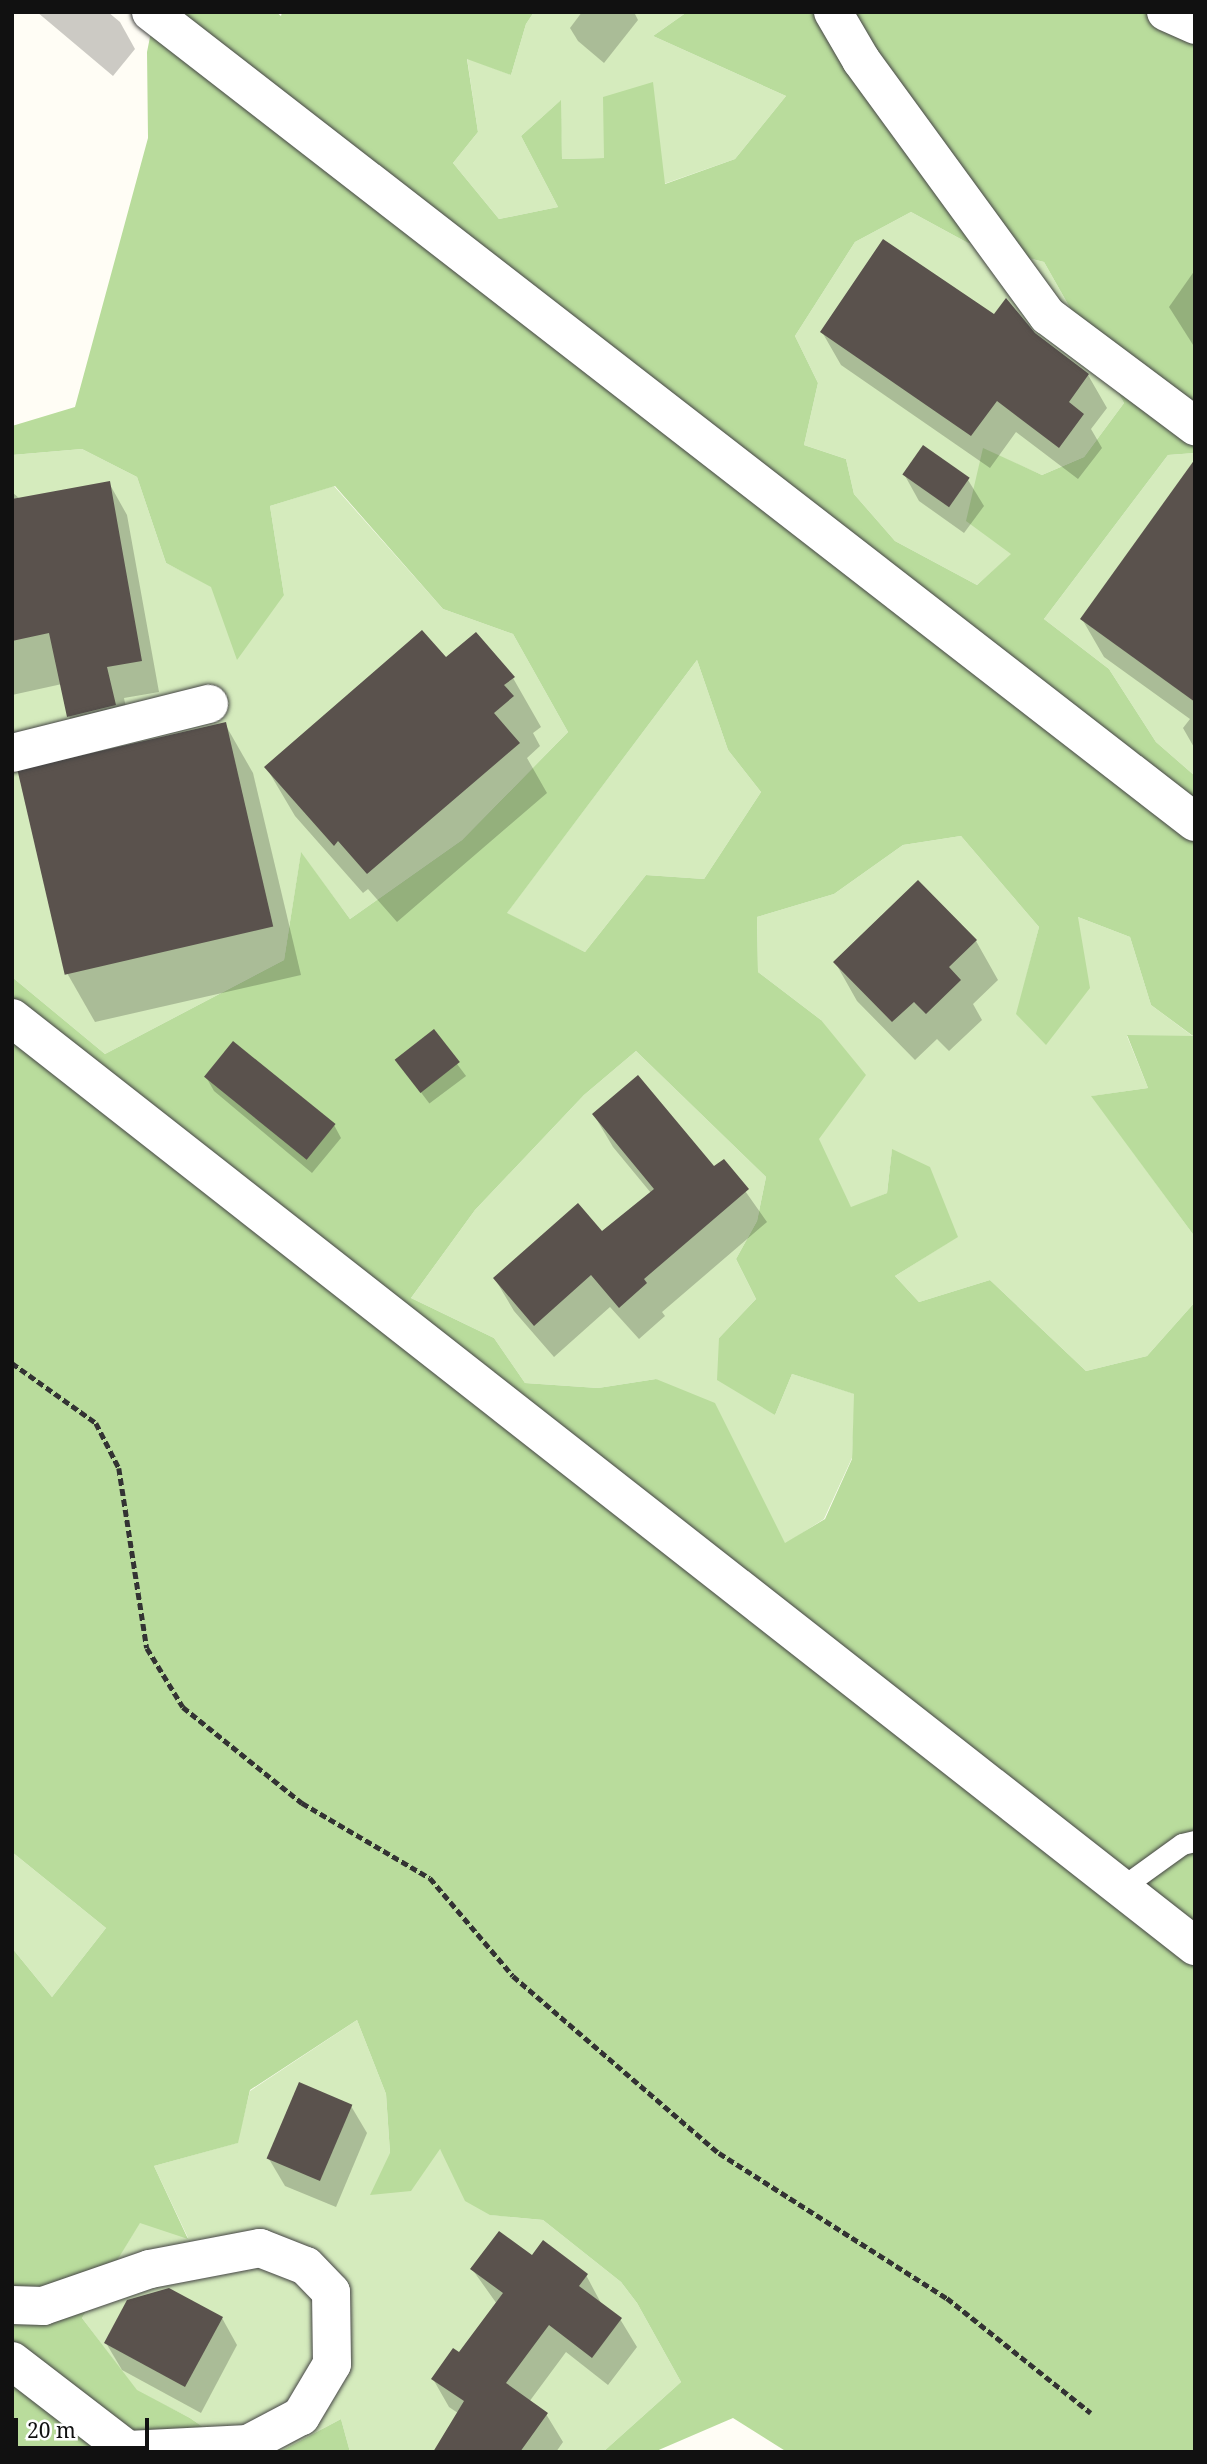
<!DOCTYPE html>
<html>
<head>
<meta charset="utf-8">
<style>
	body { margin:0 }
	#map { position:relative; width:1207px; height:2464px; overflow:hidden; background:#fffdf5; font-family:"Noto Serif",serif }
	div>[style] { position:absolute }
	.green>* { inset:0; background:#d5ebbd }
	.forest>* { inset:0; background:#b9dc9c }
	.shadow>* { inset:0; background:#0003; transform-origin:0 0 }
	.building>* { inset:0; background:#5a524d; transform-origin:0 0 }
	.path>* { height:4.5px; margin-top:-2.25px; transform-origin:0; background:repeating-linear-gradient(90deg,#333 0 7px,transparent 0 10.5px) }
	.roads { filter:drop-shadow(0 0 2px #444) drop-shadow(0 0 2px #444) }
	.service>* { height:21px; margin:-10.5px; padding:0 10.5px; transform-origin:10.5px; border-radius:10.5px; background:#fff }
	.minor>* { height:38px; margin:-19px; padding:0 19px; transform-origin:19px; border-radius:19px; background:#fff }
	span { translate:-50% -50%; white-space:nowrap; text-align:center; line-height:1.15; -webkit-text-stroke:7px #fff; paint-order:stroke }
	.frame { position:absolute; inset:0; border:14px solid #111; pointer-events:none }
	.scale { position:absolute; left:14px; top:2418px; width:135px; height:32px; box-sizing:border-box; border:4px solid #111; border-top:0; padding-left:9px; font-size:21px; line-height:24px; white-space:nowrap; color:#111; -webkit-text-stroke:5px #fff; paint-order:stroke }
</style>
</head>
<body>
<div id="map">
	<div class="green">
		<i style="clip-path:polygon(534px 12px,687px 12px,653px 36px,786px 96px,735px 159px,664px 184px,605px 158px,562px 159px,560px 101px,521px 136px,558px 207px,499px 219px,453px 163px,478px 132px,467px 58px,511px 75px,526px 24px)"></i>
		<i style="clip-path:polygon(911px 212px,968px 243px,1044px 262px,1124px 403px,1084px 457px,1042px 475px,983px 449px,1012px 554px,977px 585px,895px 541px,854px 494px,846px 459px,804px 445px,818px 383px,795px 336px,855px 242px)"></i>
		<i style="clip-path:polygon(82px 449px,137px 477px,166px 563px,211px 586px,284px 595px,270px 506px,334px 486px,443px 609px,513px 634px,568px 732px,462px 840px,350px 919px,301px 853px,284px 960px,105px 1054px,12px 977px,12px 455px)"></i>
		<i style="clip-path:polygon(1195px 453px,1195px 776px,1156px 742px,1109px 669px,1044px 619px,1168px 455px)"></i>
		<i style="clip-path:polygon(697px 660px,728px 750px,761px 792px,704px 879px,646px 875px,585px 952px,506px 914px)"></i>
		<i style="clip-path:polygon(961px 836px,1039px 927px,1017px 1014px,1078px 917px,1130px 937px,1151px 1005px,1194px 1037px,1127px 1036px,1148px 1088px,1092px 1096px,1195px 1237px,1195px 1302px,1147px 1356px,1086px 1371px,990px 1280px,919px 1302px,895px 1276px,957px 1237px,892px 1150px,887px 1193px,851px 1208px,818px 1139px,821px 1020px,758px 972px,757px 917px,834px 894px,903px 845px)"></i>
		<i style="clip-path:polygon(636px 1051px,766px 1177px,757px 1221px,736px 1259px,756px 1299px,719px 1338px,775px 1415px,792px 1374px,855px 1394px,852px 1458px,824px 1519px,785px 1544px,752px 1483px,656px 1379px,598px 1388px,525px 1383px,494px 1338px,411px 1298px,475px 1210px,584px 1095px)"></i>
		<i style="clip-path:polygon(12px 1852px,106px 1928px,52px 1997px,12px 1948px)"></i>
		<i style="clip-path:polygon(357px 2020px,386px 2094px,390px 2153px,440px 2149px,491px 2215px,543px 2220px,621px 2282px,637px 2303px,681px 2382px,603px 2452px,350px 2452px,341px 2419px,279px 2452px,239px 2452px,190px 2418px,137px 2391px,82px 2318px,140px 2222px,188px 2238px,154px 2166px,237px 2143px,250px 2091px)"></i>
	</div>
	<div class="forest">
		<i style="clip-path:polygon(evenodd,155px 12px,276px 12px,281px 16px,282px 12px,534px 12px,526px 24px,511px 75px,467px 59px,478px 132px,453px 163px,499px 219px,558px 207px,521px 136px,561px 100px,562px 159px,604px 158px,603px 97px,653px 82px,665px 184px,735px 159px,786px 96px,653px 36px,687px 12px,1195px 12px,1195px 453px,1168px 455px,1044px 619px,1109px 669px,1156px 742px,1195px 776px,1195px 1237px,1091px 1096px,1148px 1088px,1127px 1035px,1193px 1036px,1151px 1005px,1130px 937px,1078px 917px,1090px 988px,1046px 1045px,1016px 1014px,1039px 927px,961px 836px,903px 845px,834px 894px,757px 917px,758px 972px,821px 1020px,866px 1075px,819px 1139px,851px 1207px,887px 1193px,892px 1149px,930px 1167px,958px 1237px,895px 1276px,919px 1302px,990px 1280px,1086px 1371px,1147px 1356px,1195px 1302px,1195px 2452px,787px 2452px,733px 2418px,654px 2452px,603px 2452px,681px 2382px,637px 2303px,621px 2282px,543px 2220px,490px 2215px,465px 2201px,440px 2149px,411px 2191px,370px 2195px,390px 2153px,386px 2094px,357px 2020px,250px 2090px,238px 2143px,154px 2166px,188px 2239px,140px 2223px,82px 2318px,137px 2390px,190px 2418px,239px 2452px,12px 2452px,12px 1948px,52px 1997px,106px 1928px,12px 1852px,12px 977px,105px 1054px,284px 960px,301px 852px,350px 919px,462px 840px,568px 732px,513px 634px,443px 609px,335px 486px,270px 506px,284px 595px,237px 660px,211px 587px,166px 563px,137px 477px,82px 449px,12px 455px,12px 426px,75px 407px,148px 138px,147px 52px,155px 12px,911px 212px,968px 243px,1044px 262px,1124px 403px,1084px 457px,1042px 475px,983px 448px,966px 521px,1011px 554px,977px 585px,895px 541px,854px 494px,846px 459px,804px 445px,818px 383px,795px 336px,855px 242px,911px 212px,155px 12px,697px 660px,728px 750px,761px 792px,704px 879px,646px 875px,585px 952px,507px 913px,697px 660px,155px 12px,636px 1051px,766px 1177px,757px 1221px,736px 1259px,756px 1299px,719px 1338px,717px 1380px,775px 1415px,792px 1374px,854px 1394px,852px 1459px,825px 1519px,785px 1543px,715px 1403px,656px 1379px,598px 1388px,525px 1383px,494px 1338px,411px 1298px,475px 1210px,584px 1095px,636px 1051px)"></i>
		<i style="clip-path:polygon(341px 2419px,350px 2452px,279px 2452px)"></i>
	</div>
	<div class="shadow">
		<i style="clip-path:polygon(37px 12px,108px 12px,120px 22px,135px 49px,113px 76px)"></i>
		<i style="clip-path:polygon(582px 12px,634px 12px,638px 20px,604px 63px,578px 41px,570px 28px)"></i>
		<i style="clip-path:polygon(1195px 270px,1195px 348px,1169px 307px)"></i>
		<i style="clip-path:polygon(994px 316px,1033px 335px,1088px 375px,1107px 408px,1091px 429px,1102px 448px,1078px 479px,1016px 432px,990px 468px,841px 365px,822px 332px)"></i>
		<i style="clip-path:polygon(1195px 466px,1195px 749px,1183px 728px,1190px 719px,1104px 657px,1082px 619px)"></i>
		<i style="clip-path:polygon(904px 474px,968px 480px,984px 506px,964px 533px,919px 501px)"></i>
		<i style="clip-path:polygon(109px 483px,127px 515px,159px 692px,124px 698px,132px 736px,87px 747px,69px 716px,62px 684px,12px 695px,12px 492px,20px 499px)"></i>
		<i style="clip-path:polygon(445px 660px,513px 678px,541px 727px,533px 733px,540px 746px,527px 758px,547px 793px,397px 922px,368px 889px,363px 893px,295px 816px,266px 767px)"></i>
		<i style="clip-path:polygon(225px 724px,253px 773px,301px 975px,95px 1022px,67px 973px,21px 775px)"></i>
		<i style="clip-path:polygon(976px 941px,998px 980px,973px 1004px,982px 1020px,949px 1051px,937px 1039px,915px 1060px,857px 1001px,835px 962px)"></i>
		<i style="left:433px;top:1032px;width:55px;height:46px;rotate:53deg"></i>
		<i style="clip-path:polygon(206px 1077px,334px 1125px,341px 1138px,312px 1173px,214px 1091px)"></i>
		<i style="clip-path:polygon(594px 1115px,714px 1169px,724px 1161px,767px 1222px,662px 1312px,665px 1316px,639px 1339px,610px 1307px,554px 1357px,514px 1311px,495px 1279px,601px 1233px,651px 1193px,613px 1147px)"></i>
		<i style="clip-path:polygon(351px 2106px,367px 2133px,336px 2207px,285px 2186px,269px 2159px)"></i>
		<i style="clip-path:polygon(532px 2258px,586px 2275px,602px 2305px,620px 2319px,637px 2347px,608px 2385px,566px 2352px,529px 2402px,546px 2414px,563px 2442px,556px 2452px,435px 2452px,458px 2413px,449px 2407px,433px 2379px,459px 2354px,497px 2304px,472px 2269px)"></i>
		<i style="clip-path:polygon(222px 2318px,237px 2345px,201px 2413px,122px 2370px,106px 2343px)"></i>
	</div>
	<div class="building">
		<i style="clip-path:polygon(883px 239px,994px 314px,1006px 298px,1035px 333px,1089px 374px,1069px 402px,1084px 414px,1059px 448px,997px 401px,971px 436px,820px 332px)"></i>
		<i style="left:923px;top:445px;width:57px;height:36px;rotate:35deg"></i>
		<i style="clip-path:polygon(1195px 459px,1195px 702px,1080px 619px)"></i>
		<i style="clip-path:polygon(110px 481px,142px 661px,107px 667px,116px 705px,67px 717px,49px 633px,12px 641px,12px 499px)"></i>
		<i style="clip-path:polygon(422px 630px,446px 657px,476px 632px,515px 677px,504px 685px,514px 696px,494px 713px,520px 743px,367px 874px,338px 841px,334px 846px,264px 767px)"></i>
		<i style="left:226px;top:722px;width:210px;height:214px;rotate:77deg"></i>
		<i style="clip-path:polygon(918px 880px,977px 940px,949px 967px,961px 980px,926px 1014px,914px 1002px,892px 1022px,833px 962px)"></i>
		<i style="left:434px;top:1029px;width:42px;height:50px;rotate:52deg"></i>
		<i style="left:233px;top:1041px;width:132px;height:46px;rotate:39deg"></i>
		<i style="clip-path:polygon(638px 1075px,714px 1166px,724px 1159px,749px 1189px,644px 1279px,647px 1283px,619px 1308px,591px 1275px,534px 1326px,493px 1278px,578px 1203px,602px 1231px,654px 1189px,592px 1114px)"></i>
		<i style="left:299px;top:2082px;width:58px;height:83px;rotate:23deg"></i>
		<i style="clip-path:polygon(499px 2231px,532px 2255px,543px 2240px,588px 2274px,579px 2286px,622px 2318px,592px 2358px,549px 2325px,506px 2383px,548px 2413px,520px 2452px,433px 2452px,464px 2401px,431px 2379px,453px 2348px,459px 2352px,503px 2293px,470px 2269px)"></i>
		<i style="clip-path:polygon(169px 2288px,223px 2317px,185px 2387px,104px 2343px,127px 2300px)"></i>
	</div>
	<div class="path">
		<i style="left:12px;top:1363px;width:103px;rotate:35.5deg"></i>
		<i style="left:96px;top:1423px;width:51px;rotate:62.9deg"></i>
		<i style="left:119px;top:1468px;width:182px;rotate:81.2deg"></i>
		<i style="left:147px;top:1648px;width:69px;rotate:58.6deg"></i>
		<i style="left:183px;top:1707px;width:153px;rotate:38.9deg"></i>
		<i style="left:302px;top:1803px;width:148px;rotate:30.4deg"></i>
		<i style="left:430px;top:1878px;width:128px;rotate:49.7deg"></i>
		<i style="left:513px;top:1976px;width:272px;rotate:40.7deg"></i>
		<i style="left:719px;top:2153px;width:270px;rotate:32.5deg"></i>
		<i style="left:947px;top:2298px;width:184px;rotate:38.6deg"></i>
	</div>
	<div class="roads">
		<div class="service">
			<i style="left:1121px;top:1888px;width:75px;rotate:-35.8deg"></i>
			<i style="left:1182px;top:1844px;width:13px;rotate:-13deg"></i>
		</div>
		<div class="minor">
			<i style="left:151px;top:12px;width:1321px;rotate:37.81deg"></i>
			<i style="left:833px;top:12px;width:56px;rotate:59.7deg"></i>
			<i style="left:861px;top:60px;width:317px;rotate:53.9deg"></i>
			<i style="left:1048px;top:316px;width:184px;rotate:36.8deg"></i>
			<i style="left:1166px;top:12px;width:32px;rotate:24deg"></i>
			<i style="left:12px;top:753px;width:203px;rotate:-14deg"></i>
			<i style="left:12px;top:1018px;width:1504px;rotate:38.11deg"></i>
			<i style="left:12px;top:2305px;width:31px;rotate:2deg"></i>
			<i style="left:43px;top:2306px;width:113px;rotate:-19.1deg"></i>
			<i style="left:150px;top:2269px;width:112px;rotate:-10.8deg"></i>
			<i style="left:260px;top:2248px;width:49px;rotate:21.4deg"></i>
			<i style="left:306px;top:2266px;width:36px;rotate:46deg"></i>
			<i style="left:331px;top:2292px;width:72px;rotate:89.2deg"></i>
			<i style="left:332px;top:2364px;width:61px;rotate:120.8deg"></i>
			<i style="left:301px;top:2416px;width:60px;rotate:152.2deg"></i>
			<i style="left:248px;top:2444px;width:120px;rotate:177.1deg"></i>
			<i style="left:12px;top:2361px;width:149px;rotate:37.6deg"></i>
		</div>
	</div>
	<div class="frame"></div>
	<div class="scale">20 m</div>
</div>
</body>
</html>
